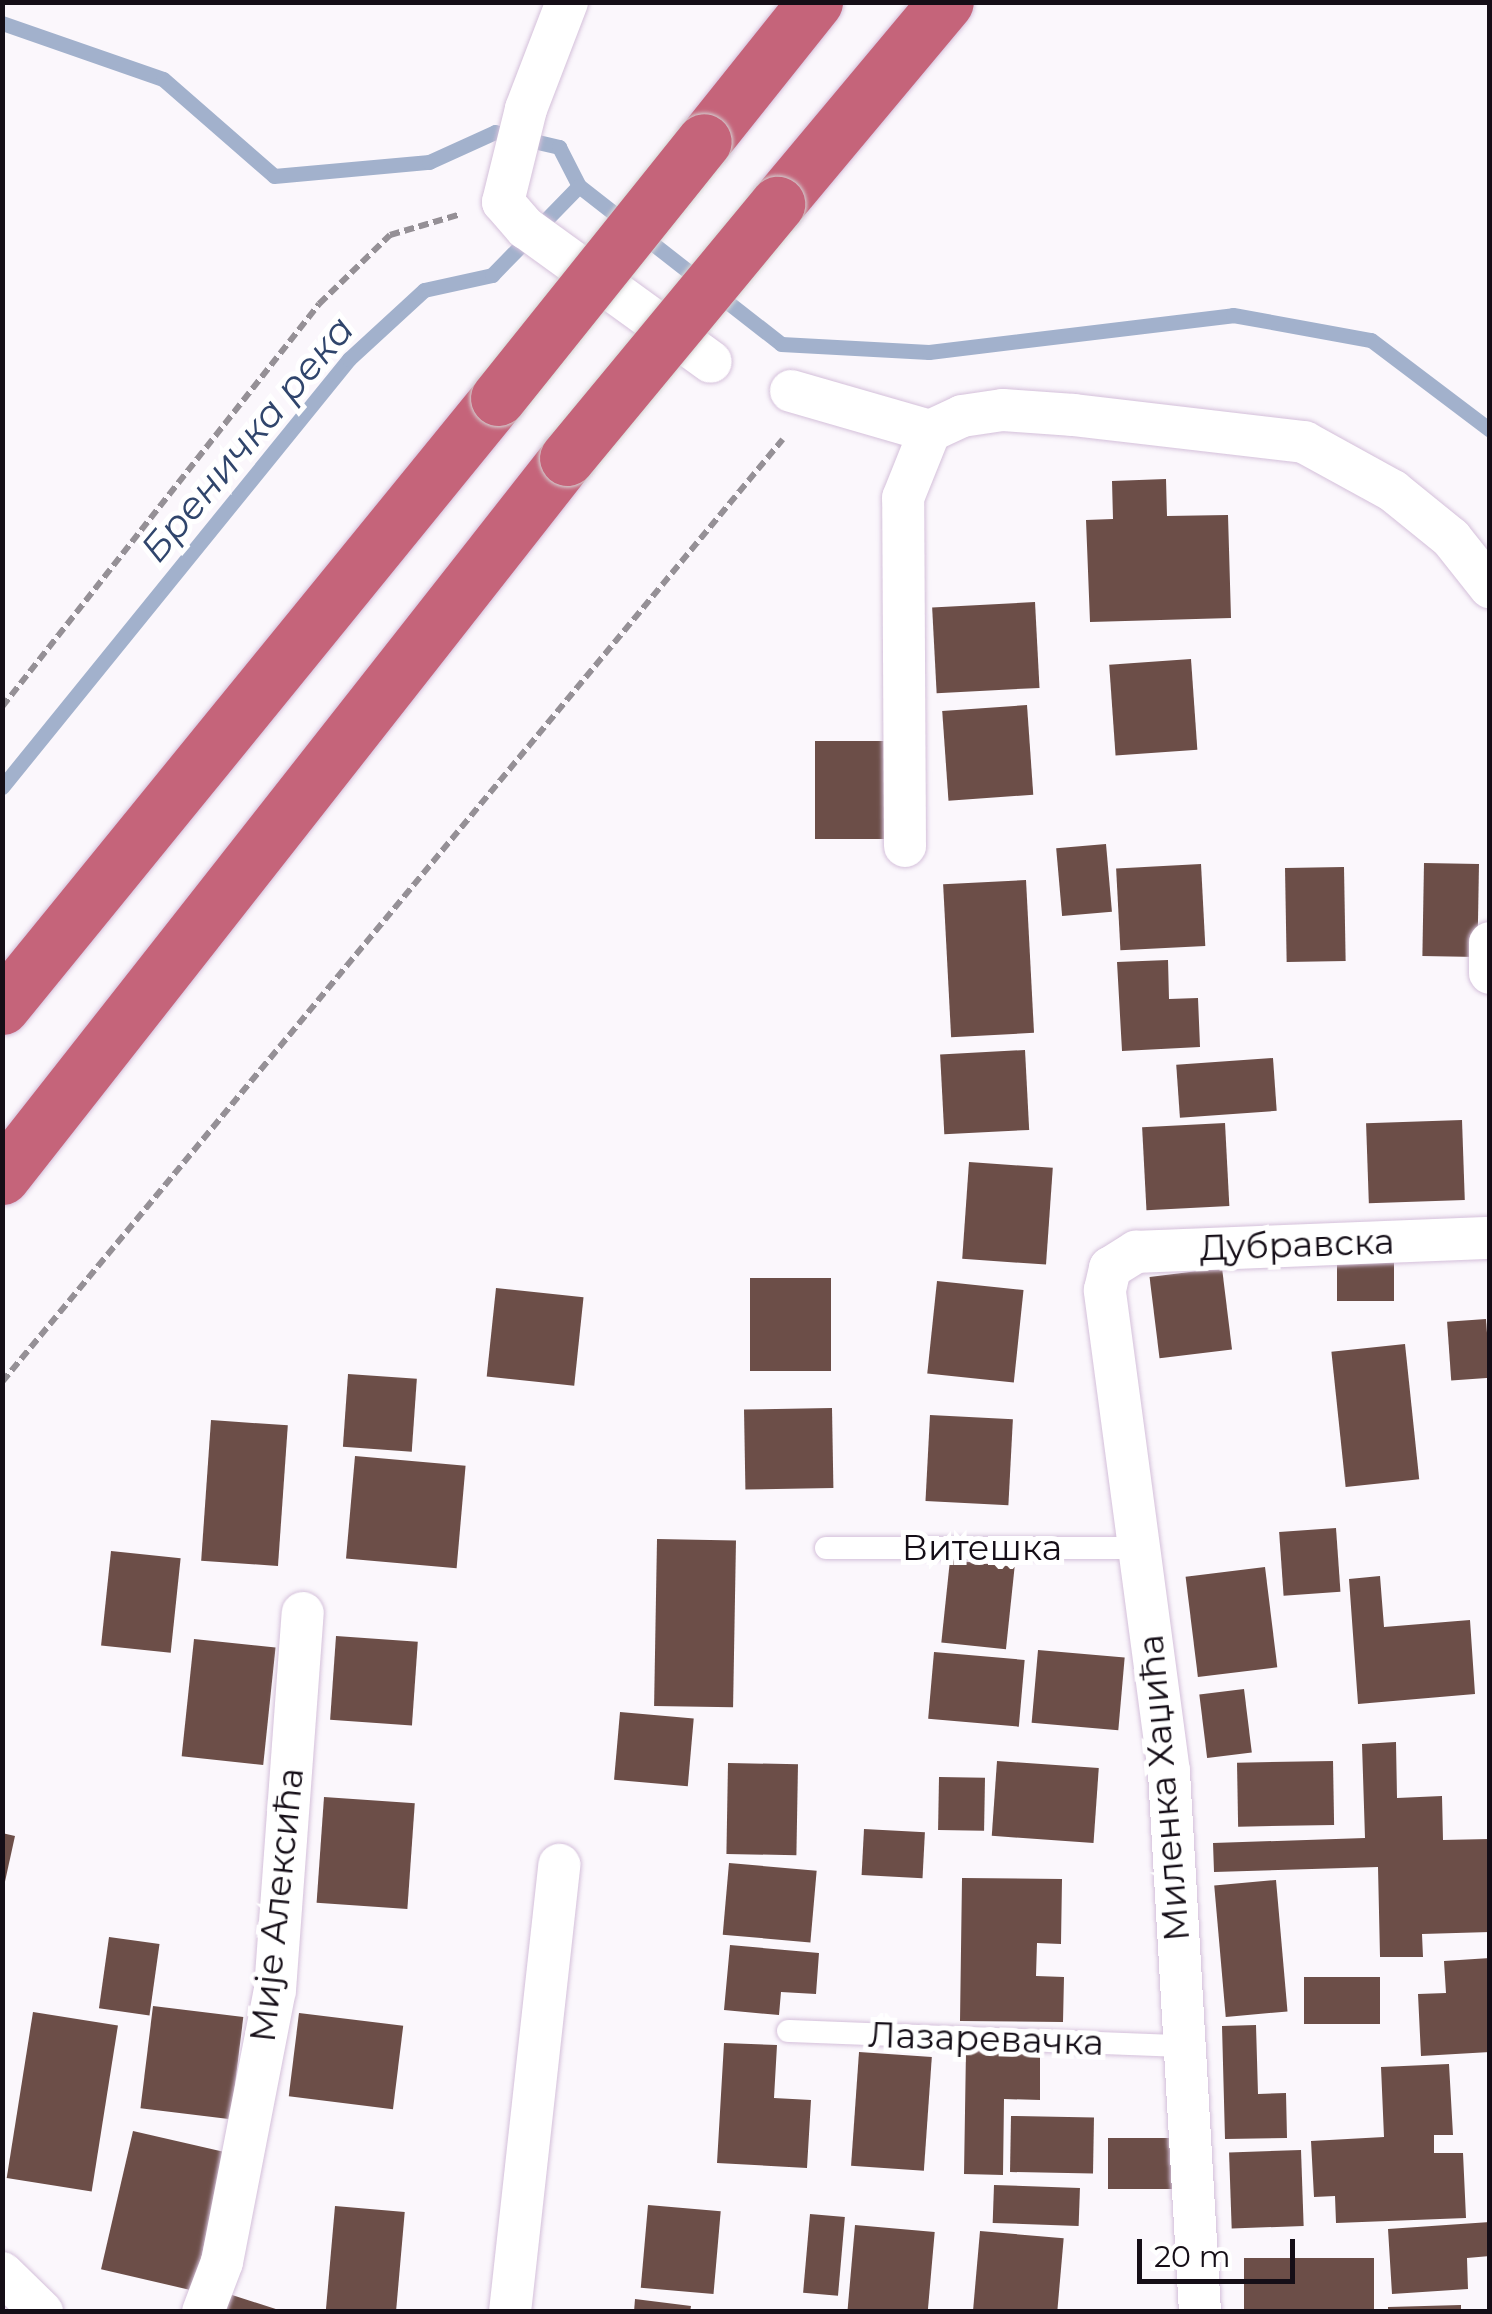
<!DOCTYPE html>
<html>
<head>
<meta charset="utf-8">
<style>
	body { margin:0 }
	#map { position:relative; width:1492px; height:2314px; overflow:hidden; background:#fbf7fc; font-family:Montserrat,sans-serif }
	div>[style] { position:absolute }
	.stream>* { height:15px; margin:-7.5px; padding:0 7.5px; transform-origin:7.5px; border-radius:7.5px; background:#a2b1cc }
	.building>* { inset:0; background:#6c4e48; transform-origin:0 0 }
	.path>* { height:6px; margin-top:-3px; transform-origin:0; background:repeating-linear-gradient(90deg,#959096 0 10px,transparent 0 15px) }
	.roads { filter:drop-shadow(0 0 2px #d4c0da) drop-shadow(0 0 2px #d4c0da) }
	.lane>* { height:22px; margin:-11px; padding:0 11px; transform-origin:11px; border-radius:11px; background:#fff }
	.street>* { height:42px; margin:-21px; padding:0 21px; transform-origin:21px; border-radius:21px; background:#fff }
	.highway>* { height:55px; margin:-27.5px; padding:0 27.5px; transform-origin:27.5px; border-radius:27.5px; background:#c5647a }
	.bridges { filter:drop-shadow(0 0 2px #d5d4d5) drop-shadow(0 0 2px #d5d4d5) }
	.highway-bridge>* { height:55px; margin:-27.5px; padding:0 27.5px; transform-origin:27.5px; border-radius:27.5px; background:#c5647a }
	span { translate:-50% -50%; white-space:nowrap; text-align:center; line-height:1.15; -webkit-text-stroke:10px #fff; paint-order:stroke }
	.street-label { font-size:35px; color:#150e17 }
	.water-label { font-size:38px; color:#30456c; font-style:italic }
	.frame { position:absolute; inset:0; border:5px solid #150e17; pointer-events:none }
	.scale { position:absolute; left:1137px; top:2239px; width:158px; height:45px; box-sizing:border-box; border:5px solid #150e17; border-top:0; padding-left:12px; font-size:30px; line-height:35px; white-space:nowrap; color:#150e17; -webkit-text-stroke:8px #fff; paint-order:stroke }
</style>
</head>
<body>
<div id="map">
	<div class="stream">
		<i style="left:2px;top:23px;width:170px;rotate:19.2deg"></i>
		<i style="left:163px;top:79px;width:147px;rotate:41.1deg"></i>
		<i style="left:274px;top:176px;width:156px;rotate:-5.2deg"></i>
		<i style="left:429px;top:162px;width:72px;rotate:-24.4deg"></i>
		<i style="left:495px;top:132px;width:66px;rotate:13.2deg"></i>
		<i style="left:559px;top:147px;width:44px;rotate:62.9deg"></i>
		<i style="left:579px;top:186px;width:256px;rotate:38deg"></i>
		<i style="left:781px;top:344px;width:148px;rotate:3.1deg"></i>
		<i style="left:929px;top:352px;width:306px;rotate:-6.9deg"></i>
		<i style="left:1233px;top:315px;width:140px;rotate:10.3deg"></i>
		<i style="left:1371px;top:340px;width:149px;rotate:37.1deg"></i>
		<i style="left:2px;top:787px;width:551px;rotate:-50.97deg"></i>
		<i style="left:349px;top:359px;width:102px;rotate:-42.6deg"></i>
		<i style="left:424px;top:290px;width:70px;rotate:-12.4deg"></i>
		<i style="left:492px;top:275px;width:124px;rotate:-45.7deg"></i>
	</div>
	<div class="building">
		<i style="clip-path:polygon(1166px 479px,1167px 516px,1228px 515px,1231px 618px,1090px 622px,1086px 520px,1113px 519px,1112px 481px)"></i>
		<i style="left:1035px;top:602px;width:86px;height:103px;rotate:87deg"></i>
		<i style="left:1191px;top:659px;width:91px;height:82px;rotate:86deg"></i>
		<i style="left:1027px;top:705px;width:90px;height:85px;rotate:86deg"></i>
		<i style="left:815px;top:741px;width:79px;height:98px"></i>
		<i style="left:1106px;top:844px;width:68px;height:50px;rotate:85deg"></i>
		<i style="left:1424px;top:863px;width:55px;height:93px;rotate:1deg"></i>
		<i style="left:1201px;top:864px;width:82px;height:85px;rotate:87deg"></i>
		<i style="left:1344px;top:867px;width:94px;height:59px;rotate:89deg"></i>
		<i style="left:1026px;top:880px;width:153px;height:83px;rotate:87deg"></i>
		<i style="clip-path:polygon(1168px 960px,1169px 999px,1198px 998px,1200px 1047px,1122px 1051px,1117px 962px)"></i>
		<i style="left:1025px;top:1050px;width:80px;height:85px;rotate:87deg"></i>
		<i style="left:1273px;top:1058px;width:53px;height:97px;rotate:86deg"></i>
		<i style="left:1462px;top:1120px;width:80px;height:96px;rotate:88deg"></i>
		<i style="left:1225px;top:1123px;width:83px;height:83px;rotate:87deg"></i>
		<i style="left:969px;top:1162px;width:84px;height:97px;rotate:4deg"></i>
		<i style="left:1394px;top:1244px;width:57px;height:57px;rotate:90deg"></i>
		<i style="left:1222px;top:1268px;width:82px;height:73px;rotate:83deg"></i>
		<i style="left:750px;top:1278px;width:81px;height:93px"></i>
		<i style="left:937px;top:1281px;width:87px;height:93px;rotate:6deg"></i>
		<i style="left:496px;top:1288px;width:88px;height:89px;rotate:6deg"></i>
		<i style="left:1486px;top:1319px;width:59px;height:39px;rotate:86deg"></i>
		<i style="left:1405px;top:1344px;width:136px;height:74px;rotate:84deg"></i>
		<i style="left:348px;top:1374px;width:69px;height:73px;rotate:4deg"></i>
		<i style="left:832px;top:1408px;width:80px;height:88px;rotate:89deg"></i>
		<i style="left:930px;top:1415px;width:83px;height:86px;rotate:3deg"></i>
		<i style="left:211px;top:1420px;width:77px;height:141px;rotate:4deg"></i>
		<i style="left:355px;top:1456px;width:111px;height:103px;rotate:5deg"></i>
		<i style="left:1336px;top:1528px;width:64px;height:57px;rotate:86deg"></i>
		<i style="left:657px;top:1539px;width:79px;height:167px;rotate:1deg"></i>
		<i style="left:111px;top:1551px;width:70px;height:95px;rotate:6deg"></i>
		<i style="left:950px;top:1560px;width:65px;height:83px;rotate:6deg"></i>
		<i style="left:1265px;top:1567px;width:101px;height:80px;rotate:83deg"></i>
		<i style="clip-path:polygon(1380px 1576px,1384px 1627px,1470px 1620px,1475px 1694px,1358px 1704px,1349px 1579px)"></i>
		<i style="left:336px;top:1636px;width:82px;height:84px;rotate:4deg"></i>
		<i style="left:194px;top:1639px;width:82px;height:118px;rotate:6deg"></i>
		<i style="left:1038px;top:1650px;width:87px;height:73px;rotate:5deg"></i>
		<i style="left:934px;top:1652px;width:91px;height:67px;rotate:5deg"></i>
		<i style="left:1244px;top:1689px;width:64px;height:45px;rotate:83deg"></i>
		<i style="left:620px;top:1712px;width:74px;height:68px;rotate:5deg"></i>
		<i style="clip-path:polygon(1396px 1742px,1397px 1798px,1442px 1796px,1443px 1840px,1490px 1839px,1490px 1932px,1422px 1934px,1423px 1957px,1380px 1957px,1378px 1867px,1214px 1872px,1213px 1843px,1365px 1838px,1362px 1744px)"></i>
		<i style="left:997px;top:1761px;width:102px;height:75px;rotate:4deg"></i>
		<i style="left:1333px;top:1761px;width:64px;height:96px;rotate:89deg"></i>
		<i style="left:728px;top:1763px;width:70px;height:91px;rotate:1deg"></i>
		<i style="left:939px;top:1777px;width:46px;height:53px;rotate:1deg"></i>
		<i style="left:324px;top:1797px;width:91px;height:106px;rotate:4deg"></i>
		<i style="left:864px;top:1829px;width:61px;height:46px;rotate:3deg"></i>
		<i style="clip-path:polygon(2px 1833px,15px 1836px,4px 1886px,2px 1886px)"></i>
		<i style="left:729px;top:1863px;width:88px;height:72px;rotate:5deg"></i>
		<i style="clip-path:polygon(962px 1878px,1062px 1879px,1061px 1944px,1037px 1943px,1036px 1976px,1064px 1977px,1063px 2022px,960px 2021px)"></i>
		<i style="left:1276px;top:1880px;width:132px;height:62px;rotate:85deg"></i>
		<i style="left:109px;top:1937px;width:51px;height:72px;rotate:8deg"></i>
		<i style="clip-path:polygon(730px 1945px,819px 1953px,816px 1994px,781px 1992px,779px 2015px,724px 2010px)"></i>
		<i style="clip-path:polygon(1490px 1958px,1490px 2052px,1421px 2056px,1418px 1994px,1446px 1993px,1444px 1961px)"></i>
		<i style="left:1304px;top:1977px;width:76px;height:47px"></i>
		<i style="left:153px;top:2006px;width:91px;height:103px;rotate:7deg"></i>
		<i style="left:33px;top:2012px;width:86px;height:168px;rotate:9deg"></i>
		<i style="left:299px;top:2013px;width:105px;height:84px;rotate:7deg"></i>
		<i style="clip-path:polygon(1256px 2025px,1258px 2094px,1286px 2093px,1287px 2138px,1225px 2139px,1222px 2026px)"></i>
		<i style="clip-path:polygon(724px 2043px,777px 2045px,774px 2098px,811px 2100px,807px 2168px,717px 2163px)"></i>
		<i style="clip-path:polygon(966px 2049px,1040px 2050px,1040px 2100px,1004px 2099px,1003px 2175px,964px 2174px)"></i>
		<i style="left:859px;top:2052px;width:73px;height:114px;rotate:4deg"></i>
		<i style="clip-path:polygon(1449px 2064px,1453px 2135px,1434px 2135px,1434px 2153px,1463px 2153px,1466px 2218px,1336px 2223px,1335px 2196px,1314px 2197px,1311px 2141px,1384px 2137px,1381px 2067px)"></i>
		<i style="left:1011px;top:2116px;width:83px;height:56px;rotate:1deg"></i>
		<i style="left:133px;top:2131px;width:95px;height:142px;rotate:13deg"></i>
		<i style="left:1108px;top:2138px;width:64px;height:51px"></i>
		<i style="left:1301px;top:2150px;width:76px;height:72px;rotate:88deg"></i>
		<i style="left:994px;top:2185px;width:86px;height:38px;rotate:2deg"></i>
		<i style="left:648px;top:2205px;width:73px;height:83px;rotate:5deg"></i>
		<i style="left:335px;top:2206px;width:70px;height:106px;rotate:5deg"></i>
		<i style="left:810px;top:2214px;width:35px;height:79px;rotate:5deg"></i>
		<i style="clip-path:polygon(1490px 2222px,1490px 2256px,1467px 2258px,1468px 2289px,1392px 2294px,1388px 2229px)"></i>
		<i style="left:855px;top:2225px;width:80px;height:87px;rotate:5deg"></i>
		<i style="left:980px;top:2231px;width:84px;height:81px;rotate:5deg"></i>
		<i style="left:1244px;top:2258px;width:130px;height:54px"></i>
		<i style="clip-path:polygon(229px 2294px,282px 2311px,282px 2312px,224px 2312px)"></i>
		<i style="clip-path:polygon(635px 2299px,691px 2306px,690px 2312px,634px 2312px)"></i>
		<i style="clip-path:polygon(1461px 2305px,1461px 2312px,1388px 2312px,1388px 2307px)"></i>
	</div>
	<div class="path">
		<i style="left:2px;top:707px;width:513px;rotate:-51.81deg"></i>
		<i style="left:319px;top:304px;width:99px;rotate:-44.2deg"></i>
		<i style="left:390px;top:235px;width:71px;rotate:-16.4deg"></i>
		<i style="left:2px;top:1382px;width:1224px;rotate:-50.37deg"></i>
	</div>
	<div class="roads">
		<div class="lane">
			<i style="left:826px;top:1548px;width:313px"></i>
			<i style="left:788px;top:2031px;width:396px;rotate:2.2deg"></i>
		</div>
		<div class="street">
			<i style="left:567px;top:2px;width:115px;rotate:111deg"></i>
			<i style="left:526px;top:109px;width:96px;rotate:103.9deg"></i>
			<i style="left:503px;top:202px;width:35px;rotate:49deg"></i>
			<i style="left:526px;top:228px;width:228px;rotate:35.9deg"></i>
			<i style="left:791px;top:391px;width:145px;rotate:16.1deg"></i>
			<i style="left:905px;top:846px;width:348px;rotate:-90.3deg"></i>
			<i style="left:903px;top:498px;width:72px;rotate:-68.1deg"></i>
			<i style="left:930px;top:431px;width:35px;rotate:-25deg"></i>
			<i style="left:962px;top:416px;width:41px;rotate:-8.3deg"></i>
			<i style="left:1003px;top:410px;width:71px;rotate:4deg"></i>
			<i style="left:1074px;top:415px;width:232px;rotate:6.7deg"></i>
			<i style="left:1304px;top:442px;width:102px;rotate:28.8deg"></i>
			<i style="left:1393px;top:491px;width:75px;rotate:39deg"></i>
			<i style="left:1451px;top:538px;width:63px;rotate:51.5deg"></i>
			<i style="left:1490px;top:943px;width:30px;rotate:90deg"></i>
			<i style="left:2px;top:2273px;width:56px;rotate:44.3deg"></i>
			<i style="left:203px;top:2312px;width:53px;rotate:-69.2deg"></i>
			<i style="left:222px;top:2262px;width:277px;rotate:-79deg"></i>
			<i style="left:275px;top:1990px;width:378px;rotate:-85.8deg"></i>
			<i style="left:510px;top:2312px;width:450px;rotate:-83.7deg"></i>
			<i style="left:1200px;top:2312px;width:541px;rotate:-93.29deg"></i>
			<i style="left:1169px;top:1772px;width:486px;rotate:-97.6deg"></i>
			<i style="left:1105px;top:1290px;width:23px;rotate:-77deg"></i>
			<i style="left:1110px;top:1268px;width:31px;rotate:-32deg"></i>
			<i style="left:1136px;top:1252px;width:354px;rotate:-2.3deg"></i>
		</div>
		<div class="highway">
			<i style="left:704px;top:141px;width:178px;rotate:-51.4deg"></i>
			<i style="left:777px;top:204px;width:263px;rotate:-50.1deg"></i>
			<i style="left:2px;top:1007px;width:785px;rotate:-50.84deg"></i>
			<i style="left:2px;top:1177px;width:914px;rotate:-51.84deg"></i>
		</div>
	</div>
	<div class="bridges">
		<div class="highway-bridge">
			<i style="left:498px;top:398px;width:329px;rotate:-51.3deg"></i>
			<i style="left:567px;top:458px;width:330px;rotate:-50.4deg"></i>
		</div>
	</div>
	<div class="street-label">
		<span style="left:1297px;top:1245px;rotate:-2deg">Дубравска</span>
		<span style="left:982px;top:1548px">Витешка</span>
		<span style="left:1164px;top:1788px;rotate:-95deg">Миленка Хаџића</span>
		<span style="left:277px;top:1905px;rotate:-84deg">Мије Алексића</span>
		<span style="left:986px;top:2039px;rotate:2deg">Лазаревачка</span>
	</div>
	<div class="water-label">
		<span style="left:247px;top:439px;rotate:-50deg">Бреничка река</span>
	</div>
	<div class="frame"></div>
	<div class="scale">20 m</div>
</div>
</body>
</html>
